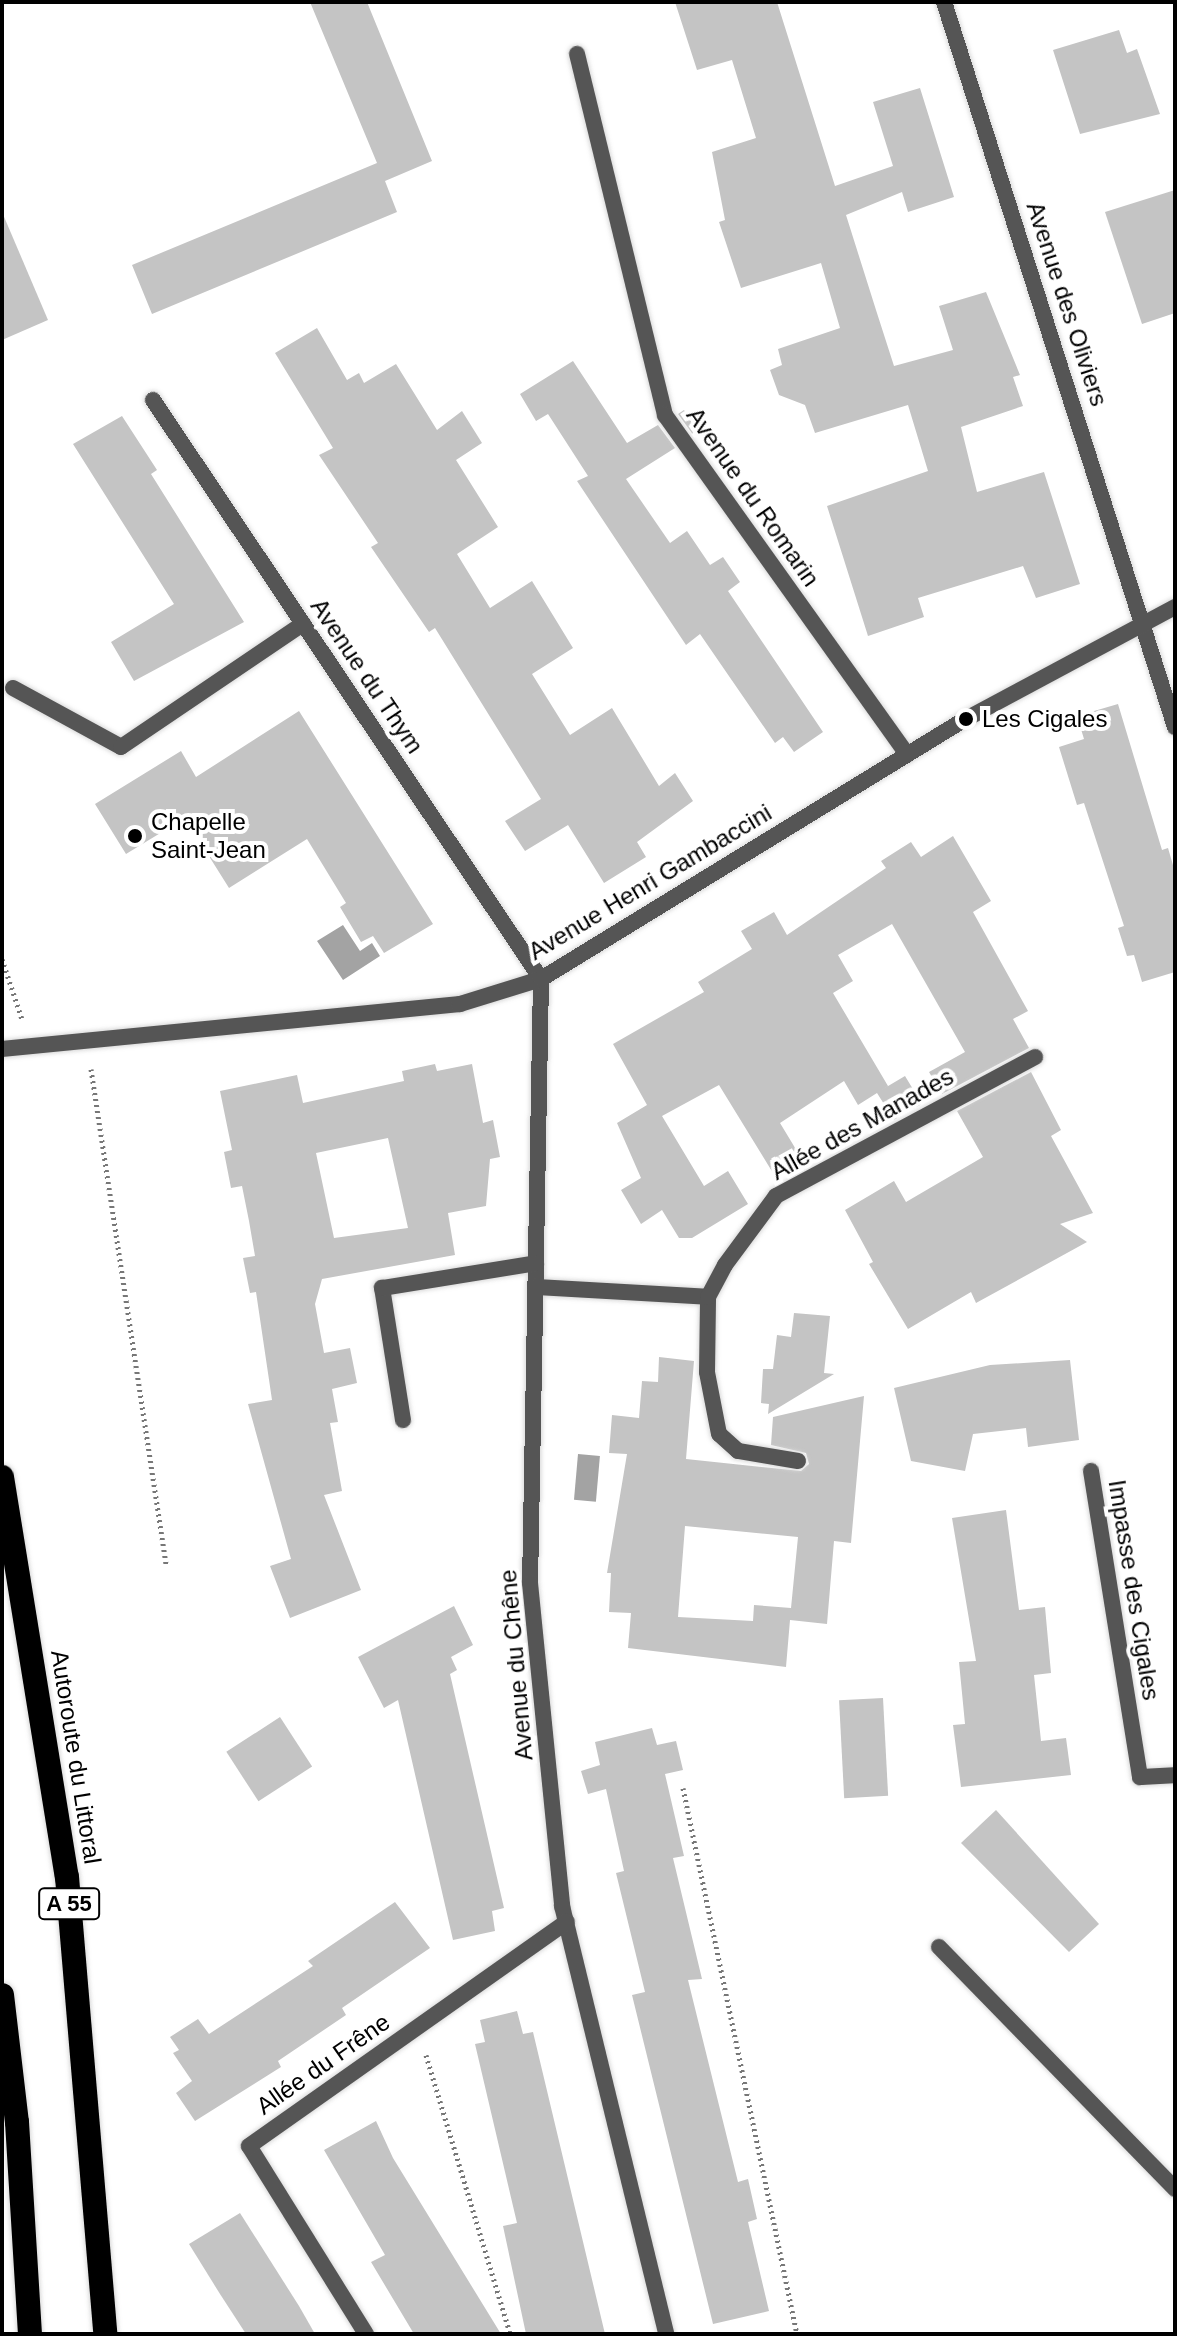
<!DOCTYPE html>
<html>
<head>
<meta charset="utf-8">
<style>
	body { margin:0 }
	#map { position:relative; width:1177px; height:2336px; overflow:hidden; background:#fff; font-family:Helvetica,sans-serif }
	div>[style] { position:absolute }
	.water>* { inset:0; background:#a3a3a3; transform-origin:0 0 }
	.building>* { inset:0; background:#c4c4c4; transform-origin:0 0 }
	.path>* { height:5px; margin-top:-2.5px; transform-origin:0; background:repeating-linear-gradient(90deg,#777 0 2px,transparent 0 6px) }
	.roads { filter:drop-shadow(0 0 2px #dbdbdb) drop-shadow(0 0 2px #dbdbdb) }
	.service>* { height:16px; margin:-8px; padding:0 8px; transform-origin:8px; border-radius:8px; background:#555 }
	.minor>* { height:16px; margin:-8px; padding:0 8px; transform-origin:8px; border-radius:8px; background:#555 }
	.motorway>* { height:24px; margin:-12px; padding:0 12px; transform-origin:12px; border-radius:12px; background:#000 }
	.dots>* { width:22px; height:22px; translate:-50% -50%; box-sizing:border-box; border:4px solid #fff; border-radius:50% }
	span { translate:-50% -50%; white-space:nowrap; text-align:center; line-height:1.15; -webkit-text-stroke:8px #fff; paint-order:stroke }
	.shield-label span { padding:2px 6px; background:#fff; border:2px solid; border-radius:6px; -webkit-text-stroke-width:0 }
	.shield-label { font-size:22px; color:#000; font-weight:700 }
	.street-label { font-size:24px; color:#000 }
	.poi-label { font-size:24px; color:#000 }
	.left { translate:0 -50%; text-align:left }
	.frame { position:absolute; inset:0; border:4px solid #000; pointer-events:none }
</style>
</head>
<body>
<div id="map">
	<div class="water">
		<i style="clip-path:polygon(343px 925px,360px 951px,372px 943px,380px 956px,343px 980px,317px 941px)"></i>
		<i style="left:578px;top:1454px;width:22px;height:46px;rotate:5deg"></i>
	</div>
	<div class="building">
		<i style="clip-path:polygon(310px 2px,367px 2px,432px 161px,385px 181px,397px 212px,152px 314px,132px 265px,377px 163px)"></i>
		<i style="clip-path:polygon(675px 2px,777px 2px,835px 186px,893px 166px,873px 102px,920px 88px,954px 197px,908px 212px,902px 192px,846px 215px,876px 310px,894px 366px,953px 350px,939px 306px,986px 292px,1020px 375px,1013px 377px,1023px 406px,961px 427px,977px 492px,1044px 472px,1080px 584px,1036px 598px,1023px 566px,918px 598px,924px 617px,868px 636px,827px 506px,928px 471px,908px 405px,815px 433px,805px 405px,779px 395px,770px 370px,782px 365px,778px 349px,840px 328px,821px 263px,741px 288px,719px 222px,725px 220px,712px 152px,756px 138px,732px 60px,697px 70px)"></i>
		<i style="clip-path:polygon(1119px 30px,1127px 53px,1137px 49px,1160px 114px,1080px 134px,1053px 50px)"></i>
		<i style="clip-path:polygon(1175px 190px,1175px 313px,1142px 324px,1105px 212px)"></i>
		<i style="clip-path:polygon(2px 212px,48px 320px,2px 340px)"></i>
		<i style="clip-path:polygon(317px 328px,347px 380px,359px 373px,364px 383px,396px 364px,437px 430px,462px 411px,482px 443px,456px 460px,498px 527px,457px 554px,490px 608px,532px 581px,573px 648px,532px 674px,570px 735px,612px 708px,659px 786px,675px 773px,693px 801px,637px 842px,646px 857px,604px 883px,568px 825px,525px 851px,505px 821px,541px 799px,435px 628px,429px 632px,371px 547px,378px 543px,319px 455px,333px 448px,275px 353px)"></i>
		<i style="clip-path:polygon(573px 361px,627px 443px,658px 425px,675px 448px,626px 479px,670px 543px,687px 531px,710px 565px,723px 557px,740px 582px,728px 591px,823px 732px,794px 752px,783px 737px,775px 743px,700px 634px,686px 645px,577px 481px,588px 476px,548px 414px,536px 421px,520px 394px)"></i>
		<i style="clip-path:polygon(684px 410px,698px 433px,694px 436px,678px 414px)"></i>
		<i style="clip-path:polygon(122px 416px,157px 470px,151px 474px,244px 622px,134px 681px,111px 642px,174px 604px,73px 444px)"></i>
		<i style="clip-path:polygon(1118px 704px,1162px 850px,1168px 848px,1175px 872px,1175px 972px,1142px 982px,1134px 955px,1127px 956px,1118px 928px,1124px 926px,1084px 803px,1077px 805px,1059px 747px,1084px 739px,1077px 716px)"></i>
		<i style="clip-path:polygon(299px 711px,433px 924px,384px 953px,373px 936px,361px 942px,340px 907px,346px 903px,307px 839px,229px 888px,185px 818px,126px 854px,95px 804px,181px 751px,196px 777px)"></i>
		<i style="clip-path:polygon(953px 836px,991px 901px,973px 912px,1028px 1011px,1013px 1019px,1029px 1048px,942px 1094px,929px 1072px,965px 1052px,892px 924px,838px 955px,853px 981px,833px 993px,888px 1086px,878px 1092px,905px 1076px,922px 1104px,894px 1120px,877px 1093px,858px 1105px,844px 1081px,780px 1123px,800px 1156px,773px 1173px,719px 1085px,662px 1116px,704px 1186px,728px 1171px,748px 1204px,692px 1238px,679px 1238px,662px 1210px,641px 1224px,621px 1190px,641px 1178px,617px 1123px,647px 1105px,613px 1044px,704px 992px,698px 982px,752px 949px,741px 931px,774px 912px,787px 935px,886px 868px,881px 861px,911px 842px,921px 857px)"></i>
		<i style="clip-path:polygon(evenodd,435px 1064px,437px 1071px,472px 1064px,483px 1123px,493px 1120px,500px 1157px,490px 1159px,486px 1206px,448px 1213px,455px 1255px,322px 1279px,315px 1304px,324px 1353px,350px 1348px,357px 1383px,332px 1389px,338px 1422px,330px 1423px,342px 1491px,324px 1495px,361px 1590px,290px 1618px,270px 1566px,291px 1559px,248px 1404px,272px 1400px,256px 1292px,250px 1293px,243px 1258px,255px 1256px,249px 1221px,242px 1186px,231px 1188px,224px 1152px,232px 1150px,220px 1091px,297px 1075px,303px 1103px,404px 1081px,402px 1071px,435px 1064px,388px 1138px,408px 1228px,334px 1238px,316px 1153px,388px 1138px)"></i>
		<i style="clip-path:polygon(1031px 1072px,1061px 1130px,1051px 1136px,1093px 1213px,1060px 1224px,1087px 1242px,976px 1303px,971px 1292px,908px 1329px,869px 1264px,873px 1262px,845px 1210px,894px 1181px,906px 1202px,983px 1157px,957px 1111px)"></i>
		<i style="clip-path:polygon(794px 1313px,830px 1316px,824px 1373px,834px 1374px,768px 1414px,769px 1404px,761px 1403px,763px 1369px,773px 1369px,777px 1335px,791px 1337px)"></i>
		<i style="clip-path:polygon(evenodd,659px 1357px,694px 1361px,686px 1459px,801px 1471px,809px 1464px,806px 1453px,771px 1445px,773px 1417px,864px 1396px,851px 1543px,834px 1541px,827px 1624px,790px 1620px,786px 1667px,628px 1648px,631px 1613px,609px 1612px,611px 1573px,607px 1573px,627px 1454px,609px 1453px,612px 1415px,639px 1418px,642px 1381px,658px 1382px,659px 1357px,685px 1526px,798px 1537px,791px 1608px,754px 1605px,753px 1621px,678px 1617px,685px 1526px)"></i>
		<i style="clip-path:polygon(1070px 1360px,1079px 1440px,1028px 1447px,1026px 1428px,973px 1434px,965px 1471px,911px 1461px,894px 1388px,990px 1365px)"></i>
		<i style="clip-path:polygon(1006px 1510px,1019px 1610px,1045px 1607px,1051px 1673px,1034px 1675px,1041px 1741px,1066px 1738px,1071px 1775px,961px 1787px,953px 1725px,965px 1724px,959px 1662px,976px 1661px,952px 1518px)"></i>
		<i style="clip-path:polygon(454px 1606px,473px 1645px,451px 1657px,457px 1670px,450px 1674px,504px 1908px,492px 1911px,495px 1931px,453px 1940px,398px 1700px,384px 1708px,358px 1657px)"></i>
		<i style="left:883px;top:1698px;width:98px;height:44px;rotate:87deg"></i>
		<i style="left:280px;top:1717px;width:59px;height:64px;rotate:57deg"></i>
		<i style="clip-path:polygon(652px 1728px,657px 1745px,676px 1741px,683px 1770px,665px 1774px,684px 1856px,673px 1858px,702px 1979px,688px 1980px,738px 2182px,748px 2179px,757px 2219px,748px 2222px,769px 2311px,713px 2324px,632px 1995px,645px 1992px,616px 1873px,624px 1871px,606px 1789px,588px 1794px,581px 1771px,600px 1765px,595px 1742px)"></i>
		<i style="clip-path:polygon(996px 1810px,1099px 1924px,1069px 1952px,961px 1843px)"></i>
		<i style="clip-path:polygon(395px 1902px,430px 1948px,342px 2008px,346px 2015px,278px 2061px,281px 2067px,195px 2121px,176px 2093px,192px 2081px,173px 2053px,179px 2050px,170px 2037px,198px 2019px,209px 2034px,313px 1966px,308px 1961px)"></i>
		<i style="clip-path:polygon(517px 2011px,523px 2034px,533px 2032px,605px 2334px,526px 2334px,503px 2226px,517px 2223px,475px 2044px,485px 2042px,480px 2020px)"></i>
		<i style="clip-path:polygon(376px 2121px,393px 2158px,501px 2334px,414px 2334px,371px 2262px,385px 2255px,324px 2150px)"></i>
		<i style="clip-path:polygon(240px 2213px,299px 2306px,315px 2334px,246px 2334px,220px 2294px,189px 2244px)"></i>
	</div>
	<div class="path">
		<i style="left:2px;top:959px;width:63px;rotate:71.6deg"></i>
		<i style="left:91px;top:1069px;width:501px;rotate:81.38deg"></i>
		<i style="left:683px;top:1788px;width:558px;rotate:78.21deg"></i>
		<i style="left:426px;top:2055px;width:291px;rotate:73.2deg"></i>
	</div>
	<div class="roads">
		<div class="service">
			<i style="left:13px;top:688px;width:123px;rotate:28.6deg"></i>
			<i style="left:121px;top:747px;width:220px;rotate:-34.1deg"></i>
		</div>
		<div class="minor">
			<i style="left:944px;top:2px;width:761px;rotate:72.33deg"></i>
			<i style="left:577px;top:54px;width:372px;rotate:76.3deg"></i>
			<i style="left:665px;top:415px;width:417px;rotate:54.5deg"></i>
			<i style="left:153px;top:400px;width:697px;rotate:56.17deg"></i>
			<i style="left:541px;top:979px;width:604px;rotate:91.04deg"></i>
			<i style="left:530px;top:1583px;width:325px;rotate:84.3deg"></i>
			<i style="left:562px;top:1906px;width:440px;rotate:76.3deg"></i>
			<i style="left:2px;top:1049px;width:460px;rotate:-5.6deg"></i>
			<i style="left:460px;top:1004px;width:85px;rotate:-17.2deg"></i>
			<i style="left:541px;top:979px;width:498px;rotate:-31.5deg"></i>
			<i style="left:966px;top:719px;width:237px;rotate:-28.2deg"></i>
			<i style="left:536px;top:1287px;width:172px;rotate:3.3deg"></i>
			<i style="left:403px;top:1420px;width:134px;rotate:-99deg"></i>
			<i style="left:382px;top:1288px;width:156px;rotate:-9.2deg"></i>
			<i style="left:798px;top:1461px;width:61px;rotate:-170.5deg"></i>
			<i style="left:738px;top:1451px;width:25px;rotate:-138deg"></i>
			<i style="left:719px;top:1434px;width:63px;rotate:-101deg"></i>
			<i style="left:707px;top:1372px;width:75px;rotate:-89.2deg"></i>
			<i style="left:708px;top:1297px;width:36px;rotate:-62deg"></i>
			<i style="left:725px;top:1265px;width:86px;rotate:-53.5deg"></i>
			<i style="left:776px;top:1196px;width:294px;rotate:-28.2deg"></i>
			<i style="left:1091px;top:1471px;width:310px;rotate:80.9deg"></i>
			<i style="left:1140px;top:1777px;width:35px;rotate:-3deg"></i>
			<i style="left:939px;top:1947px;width:338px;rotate:45.7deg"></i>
			<i style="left:366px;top:2334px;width:221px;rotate:-121.9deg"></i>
			<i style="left:249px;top:2146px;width:389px;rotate:-35.2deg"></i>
		</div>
		<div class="motorway">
			<i style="left:2px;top:1477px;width:405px;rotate:80.8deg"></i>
			<i style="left:67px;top:1877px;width:459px;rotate:85.2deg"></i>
			<i style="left:2px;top:1995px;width:128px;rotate:83.3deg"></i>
			<i style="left:17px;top:2122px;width:212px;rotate:86.5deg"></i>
		</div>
	</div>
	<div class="dots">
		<i style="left:966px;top:719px;background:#000"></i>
		<i style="left:135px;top:836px;background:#000"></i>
	</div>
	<div class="shield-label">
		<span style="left:69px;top:1904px">A 55</span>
	</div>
	<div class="street-label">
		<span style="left:1067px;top:304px;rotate:72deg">Avenue des Oliviers</span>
		<span style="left:753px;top:497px;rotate:55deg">Avenue du Romarin</span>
		<span style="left:367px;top:676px;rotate:56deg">Avenue du Thym</span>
		<span style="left:650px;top:882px;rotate:-31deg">Avenue Henri Gambaccini</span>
		<span style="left:862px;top:1124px;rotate:-29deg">Allée des Manades</span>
		<span style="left:1134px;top:1590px;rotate:81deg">Impasse des Cigales</span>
		<span style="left:516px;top:1665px;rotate:-95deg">Avenue du Chêne</span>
		<span style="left:76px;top:1757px;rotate:81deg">Autoroute du Littoral</span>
		<span style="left:323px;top:2064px;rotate:-35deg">Allée du Frêne</span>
	</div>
	<div class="poi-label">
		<span class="left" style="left:982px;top:719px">Les Cigales</span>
		<span class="left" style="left:151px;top:836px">Chapelle<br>Saint-Jean</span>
	</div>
	<div class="frame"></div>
</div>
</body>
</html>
